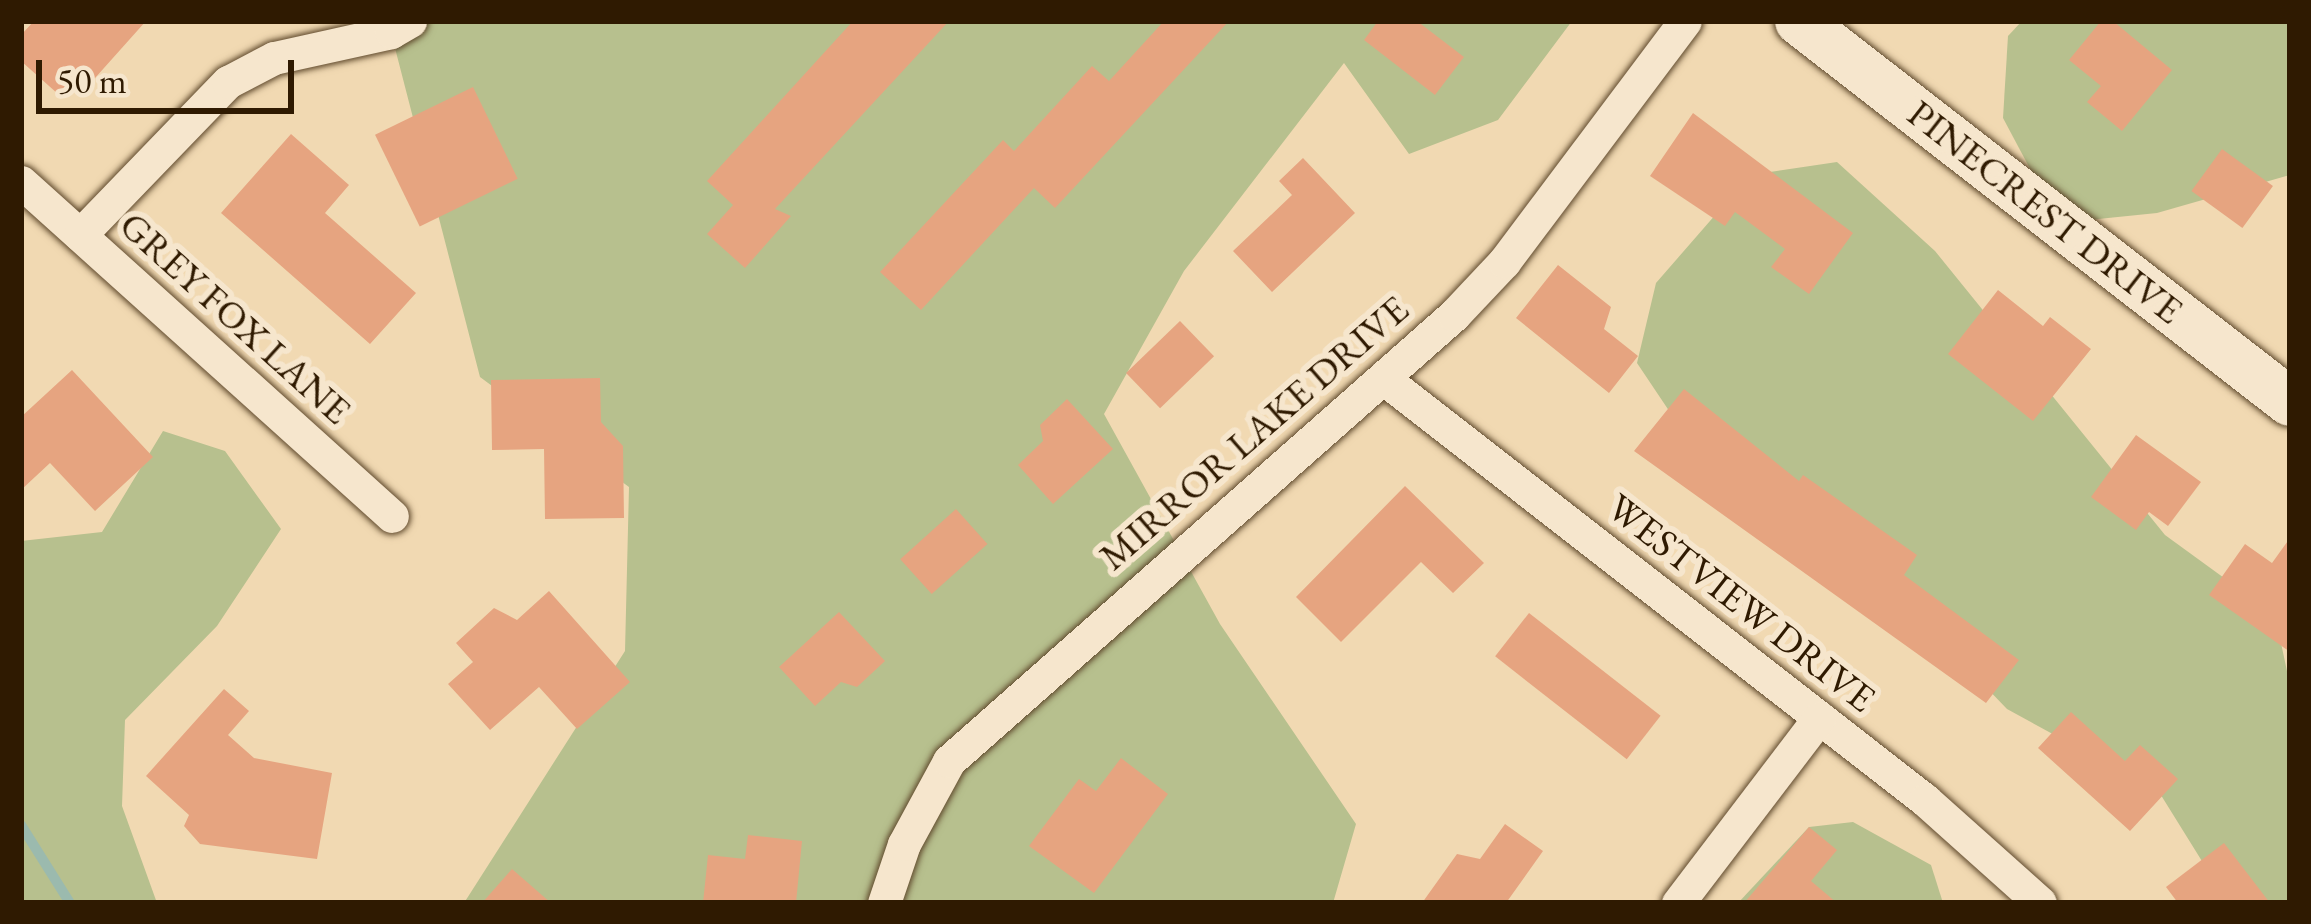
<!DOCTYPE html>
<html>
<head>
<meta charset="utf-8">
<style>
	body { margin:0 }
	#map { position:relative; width:2311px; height:924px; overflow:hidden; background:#f1d9b2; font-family:"EB Garamond",serif }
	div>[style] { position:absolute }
	.green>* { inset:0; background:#b7c08e }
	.stream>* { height:10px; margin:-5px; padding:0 5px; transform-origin:5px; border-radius:5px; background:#9bbaae }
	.building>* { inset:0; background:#e6a480; transform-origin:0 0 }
	.roads { filter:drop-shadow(0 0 3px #604a2d) drop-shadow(0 0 3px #604a2d) }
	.street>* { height:33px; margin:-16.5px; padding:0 16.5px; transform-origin:16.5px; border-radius:16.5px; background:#f6e6cd }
	.secondary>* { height:48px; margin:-24px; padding:0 24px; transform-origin:24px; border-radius:24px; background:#f6e6cd }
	span { translate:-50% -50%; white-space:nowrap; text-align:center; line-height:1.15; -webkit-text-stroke:12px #f6e6cd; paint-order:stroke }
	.street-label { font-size:39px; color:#2f1a01 }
	.frame { position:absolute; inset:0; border:24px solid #2f1a01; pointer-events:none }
	.scale { position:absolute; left:36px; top:60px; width:258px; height:54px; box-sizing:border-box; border:6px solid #2f1a01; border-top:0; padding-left:15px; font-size:36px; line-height:42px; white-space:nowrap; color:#2f1a01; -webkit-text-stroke:9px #f6e6cd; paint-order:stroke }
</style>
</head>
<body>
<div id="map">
	<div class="green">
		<i style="clip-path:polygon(388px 21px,1572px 21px,1498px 120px,1409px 154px,1344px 63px,1184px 271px,1104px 414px,1220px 624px,1356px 824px,1333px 903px,464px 903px,625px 651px,629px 487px,480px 377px)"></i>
		<i style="clip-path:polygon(2022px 21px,2290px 21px,2290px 175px,2157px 213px,2059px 223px,2003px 118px,2008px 36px)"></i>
		<i style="clip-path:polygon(1837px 162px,1935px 251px,2165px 535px,2275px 615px,2290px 685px,2290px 903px,2228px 903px,2159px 792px,2007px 709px,1850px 546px,1704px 463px,1637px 363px,1656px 283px,1750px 175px)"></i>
		<i style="clip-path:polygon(163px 431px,225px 451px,281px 529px,217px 626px,125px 720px,122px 806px,157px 903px,21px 903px,21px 541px,102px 532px)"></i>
		<i style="clip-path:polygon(1853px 822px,1931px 865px,1943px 903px,1738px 903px,1809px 827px)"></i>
	</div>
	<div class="stream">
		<i style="left:21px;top:825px;width:92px;rotate:57.9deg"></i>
	</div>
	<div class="building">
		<i style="clip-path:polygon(34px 21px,146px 21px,87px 87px,75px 76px,58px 94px,21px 61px,21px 35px)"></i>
		<i style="clip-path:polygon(853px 21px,949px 21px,775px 209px,791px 216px,745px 268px,707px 234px,733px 205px,707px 181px)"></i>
		<i style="clip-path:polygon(1164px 21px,1229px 21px,1055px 208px,1034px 188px,921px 310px,880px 272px,1003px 140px,1014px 151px,1092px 66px,1109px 81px)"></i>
		<i style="clip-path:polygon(1378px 21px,1417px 21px,1464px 57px,1435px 95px,1364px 40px)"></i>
		<i style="clip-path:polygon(2101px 21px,2113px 21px,2172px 70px,2122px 131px,2087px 102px,2101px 86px,2069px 60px)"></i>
		<i style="left:473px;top:87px;width:102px;height:109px;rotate:64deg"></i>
		<i style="clip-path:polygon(1693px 113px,1853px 233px,1809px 294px,1771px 267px,1785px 249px,1735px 212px,1725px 226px,1650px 176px)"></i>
		<i style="clip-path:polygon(291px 134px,349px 185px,325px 213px,416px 293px,370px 344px,221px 213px)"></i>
		<i style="left:2222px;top:149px;width:63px;height:52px;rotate:36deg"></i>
		<i style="clip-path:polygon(1303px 158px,1355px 213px,1272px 292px,1233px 251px,1292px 195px,1279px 181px)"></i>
		<i style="clip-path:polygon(1558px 265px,1611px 307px,1604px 329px,1638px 356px,1609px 393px,1516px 318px)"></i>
		<i style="clip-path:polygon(1998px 290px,2043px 326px,2050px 317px,2091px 349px,2033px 421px,1948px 354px)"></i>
		<i style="left:1180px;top:321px;width:49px;height:75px;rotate:46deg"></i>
		<i style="clip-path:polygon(72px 370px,153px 457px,95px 511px,50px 463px,21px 490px,21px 417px)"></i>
		<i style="clip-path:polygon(600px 378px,601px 422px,623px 446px,624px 518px,545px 519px,544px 449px,492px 450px,491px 380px)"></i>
		<i style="clip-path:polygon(1684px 389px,1799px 481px,1803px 475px,1917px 555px,1904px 575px,2019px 660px,1986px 703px,1634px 451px)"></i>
		<i style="clip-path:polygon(1067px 399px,1113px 449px,1053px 504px,1018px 465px,1043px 441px,1040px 425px)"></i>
		<i style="clip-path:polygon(2136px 435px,2201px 482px,2168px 526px,2149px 512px,2136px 530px,2091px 497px)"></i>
		<i style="clip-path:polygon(1405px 486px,1484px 563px,1453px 593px,1421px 562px,1341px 642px,1296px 597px)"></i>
		<i style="left:956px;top:509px;width:47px;height:75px;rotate:48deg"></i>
		<i style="clip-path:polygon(2290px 538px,2290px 652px,2209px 595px,2245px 544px,2272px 563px)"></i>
		<i style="clip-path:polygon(549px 591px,630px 682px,577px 729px,539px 687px,490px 730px,448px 684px,473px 662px,456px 643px,494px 608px,517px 620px)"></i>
		<i style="clip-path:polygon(839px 612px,885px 661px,857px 687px,841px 682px,815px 706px,779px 667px)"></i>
		<i style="left:1529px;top:613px;width:167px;height:55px;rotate:38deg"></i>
		<i style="clip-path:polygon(224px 689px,249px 711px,228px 735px,254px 758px,332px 773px,317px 859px,200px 844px,184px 826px,189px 815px,146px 776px)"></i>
		<i style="clip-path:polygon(2071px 712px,2125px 761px,2140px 745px,2178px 779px,2130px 831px,2038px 748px)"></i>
		<i style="clip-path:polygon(1121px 758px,1168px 794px,1094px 893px,1029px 846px,1079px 779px,1096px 791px)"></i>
		<i style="clip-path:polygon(1505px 824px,1543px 851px,1506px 903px,1422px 903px,1457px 854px,1480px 859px)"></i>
		<i style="clip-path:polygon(1809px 827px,1837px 850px,1811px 881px,1837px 903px,1744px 903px)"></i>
		<i style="clip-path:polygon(748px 835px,802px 841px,796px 903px,703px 903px,708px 855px,745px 859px)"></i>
		<i style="clip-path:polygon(2224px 843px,2270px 903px,2178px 903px,2166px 887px)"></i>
		<i style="clip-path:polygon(512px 869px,551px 903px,482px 903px)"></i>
	</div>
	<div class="roads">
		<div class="street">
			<i style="left:21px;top:182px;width:499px;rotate:42deg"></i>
			<i style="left:80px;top:235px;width:213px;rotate:-46deg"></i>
			<i style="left:228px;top:82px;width:52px;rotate:-27.6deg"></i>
			<i style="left:274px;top:58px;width:120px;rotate:-12.5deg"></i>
			<i style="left:391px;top:32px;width:22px;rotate:-30deg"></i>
			<i style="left:1383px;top:378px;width:687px;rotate:37.9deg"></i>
			<i style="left:1925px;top:800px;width:154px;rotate:41.8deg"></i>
			<i style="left:884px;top:903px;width:62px;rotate:-71.3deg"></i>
			<i style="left:904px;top:844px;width:94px;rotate:-61.5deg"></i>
			<i style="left:949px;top:761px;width:674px;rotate:-41.45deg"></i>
			<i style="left:1454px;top:315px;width:73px;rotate:-46.7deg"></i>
			<i style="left:1504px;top:262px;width:301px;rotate:-53.1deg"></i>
			<i style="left:1678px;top:903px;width:233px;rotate:-52.7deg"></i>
		</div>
		<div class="secondary">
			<i style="left:1799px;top:21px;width:621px;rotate:37.81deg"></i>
		</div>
	</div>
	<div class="street-label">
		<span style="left:2045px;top:212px;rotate:38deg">PINECREST DRIVE</span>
		<span style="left:235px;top:318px;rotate:42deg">GREY FOX LANE</span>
		<span style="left:1254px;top:433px;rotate:-41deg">MIRROR LAKE DRIVE</span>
		<span style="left:1741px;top:603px;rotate:38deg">WESTVIEW DRIVE</span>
	</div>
	<div class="frame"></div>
	<div class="scale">50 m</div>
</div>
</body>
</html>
